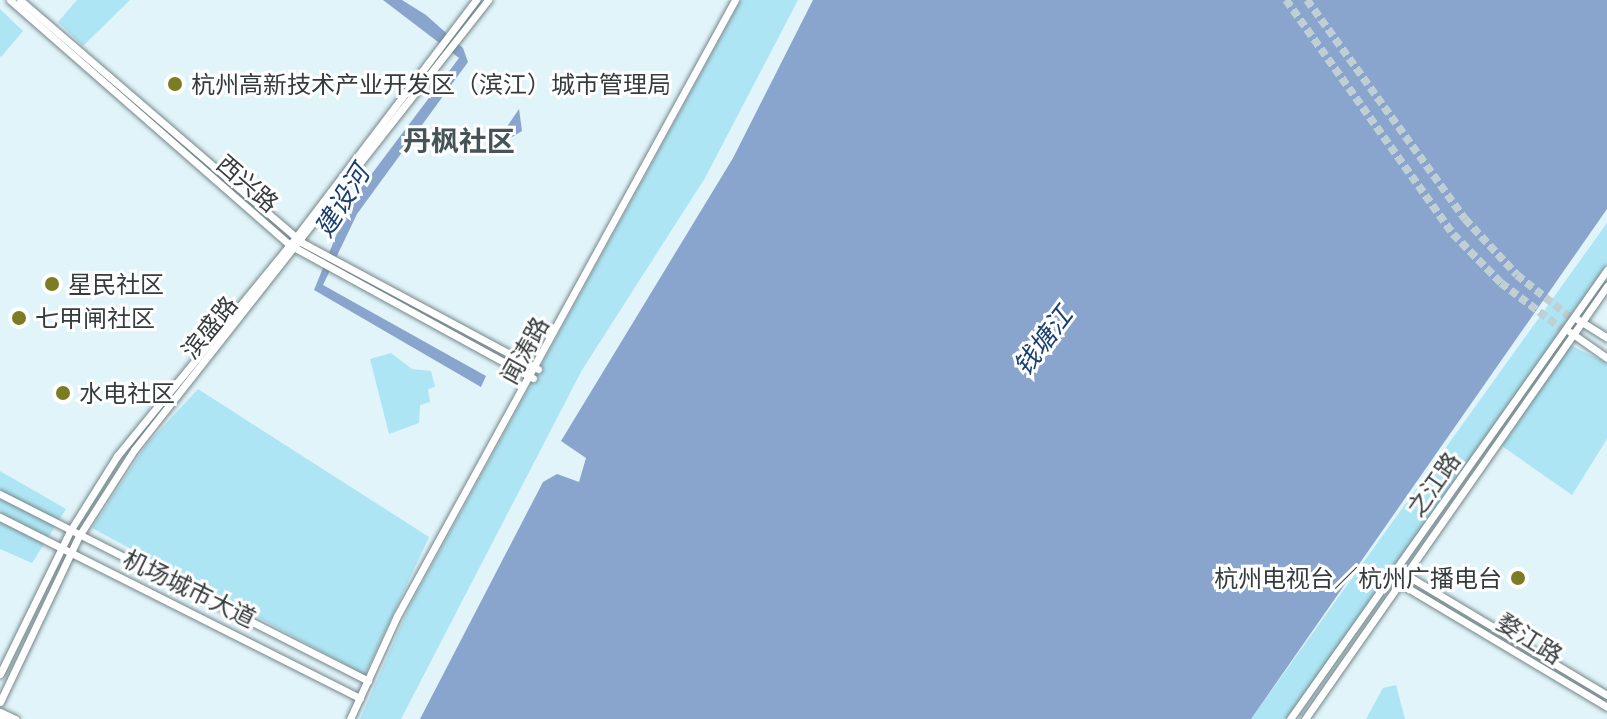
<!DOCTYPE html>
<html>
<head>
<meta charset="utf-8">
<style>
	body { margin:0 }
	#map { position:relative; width:1607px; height:719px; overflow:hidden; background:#e1f4f9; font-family:"Golos Text","Noto Sans SC",sans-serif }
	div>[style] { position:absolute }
	.green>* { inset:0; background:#aee5f4 }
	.water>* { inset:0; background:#89a5ce }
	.highway-tunnel>* { height:8px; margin-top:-4px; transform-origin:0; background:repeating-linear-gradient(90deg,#bfcfd4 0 8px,transparent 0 12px) }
	.roads { filter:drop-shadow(0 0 2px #74868a) drop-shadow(0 0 2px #74868a) }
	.major>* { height:7px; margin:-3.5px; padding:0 3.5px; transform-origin:3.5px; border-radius:3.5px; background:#fff }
	.dots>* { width:22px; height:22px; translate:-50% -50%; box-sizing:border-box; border:4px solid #fff; border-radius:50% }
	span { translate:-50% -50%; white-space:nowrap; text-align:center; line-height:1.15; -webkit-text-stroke:6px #fff; paint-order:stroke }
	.poi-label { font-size:24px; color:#353c3e }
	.left { translate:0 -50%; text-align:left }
	.right { translate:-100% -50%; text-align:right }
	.street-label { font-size:24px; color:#353c3e }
	.water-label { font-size:26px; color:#193e71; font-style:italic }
	.quarter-label { font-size:28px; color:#445458; font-weight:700 }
</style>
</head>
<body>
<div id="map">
	<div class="green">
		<i style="clip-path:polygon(77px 0,130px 0,83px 46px,58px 22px)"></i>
		<i style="clip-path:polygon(741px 0,798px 0,705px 178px,582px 370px,401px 719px,360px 719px,409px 607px)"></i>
		<i style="clip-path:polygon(0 9px,23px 31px,1px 57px,0 56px)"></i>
		<i style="clip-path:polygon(1607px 223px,1607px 264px,1391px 579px,1290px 719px,1251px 719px)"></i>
		<i style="clip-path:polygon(1570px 345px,1607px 363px,1607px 439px,1572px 495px,1502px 446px)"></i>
		<i style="clip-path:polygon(391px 353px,412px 369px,431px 371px,435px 387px,428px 389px,430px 402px,420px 405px,419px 423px,389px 434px,370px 359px)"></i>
		<i style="clip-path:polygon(198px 389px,429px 537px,365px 675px,92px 528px,146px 445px)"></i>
		<i style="clip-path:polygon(0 471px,66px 509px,32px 563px,0 549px)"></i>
		<i style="clip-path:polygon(1396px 685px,1405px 719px,1366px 719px,1383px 688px)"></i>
	</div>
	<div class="water">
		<i style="clip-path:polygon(383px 0,402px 0,426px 15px,463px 48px,468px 62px,357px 214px,323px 285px,486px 376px,481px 387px,314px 290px,349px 204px,459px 58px)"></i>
		<i style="clip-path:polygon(813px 0,1607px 0,1607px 209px,1251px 719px,420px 719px,543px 482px,557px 474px,579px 482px,586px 458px,561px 441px,733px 158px)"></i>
		<i style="clip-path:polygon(519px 109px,522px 131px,502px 143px,504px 131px)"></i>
	</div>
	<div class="highway-tunnel">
		<i style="left:1286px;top:0;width:287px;rotate:54.5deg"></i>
		<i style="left:1453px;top:234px;width:69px;rotate:45.6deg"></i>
		<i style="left:1501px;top:283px;width:86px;rotate:37deg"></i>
		<i style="left:1307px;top:0;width:270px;rotate:54.2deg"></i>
		<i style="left:1465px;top:219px;width:76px;rotate:47.1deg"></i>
		<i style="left:1517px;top:275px;width:75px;rotate:38.5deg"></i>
	</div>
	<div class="roads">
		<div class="major">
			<i style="left:10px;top:0;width:372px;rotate:41.2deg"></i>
			<i style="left:290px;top:245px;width:277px;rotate:28.7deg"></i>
			<i style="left:20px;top:0;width:371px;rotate:40.7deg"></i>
			<i style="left:301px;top:242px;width:269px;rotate:28.2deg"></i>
			<i style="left:1577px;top:319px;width:36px;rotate:32deg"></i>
			<i style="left:1570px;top:332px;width:45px;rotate:35.1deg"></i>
			<i style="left:0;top:494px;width:413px;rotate:26.9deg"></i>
			<i style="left:0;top:517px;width:403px;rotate:26.7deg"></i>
			<i style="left:1403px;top:573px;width:238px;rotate:30.9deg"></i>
			<i style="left:1396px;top:581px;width:246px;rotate:30.8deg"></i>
			<i style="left:0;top:674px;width:159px;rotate:-63.9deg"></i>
			<i style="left:70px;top:531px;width:89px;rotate:-57.9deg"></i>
			<i style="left:117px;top:456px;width:273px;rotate:-50.7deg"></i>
			<i style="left:290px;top:245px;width:308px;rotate:-52.8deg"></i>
			<i style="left:0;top:702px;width:184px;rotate:-64.6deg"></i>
			<i style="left:79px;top:536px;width:102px;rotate:-57.4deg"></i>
			<i style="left:134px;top:450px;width:573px;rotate:-51.81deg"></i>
			<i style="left:0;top:712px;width:17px;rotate:25deg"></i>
			<i style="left:0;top:718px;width:2px;rotate:27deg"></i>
			<i style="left:350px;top:719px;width:113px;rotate:-65.5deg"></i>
			<i style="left:397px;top:616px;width:703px;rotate:-61.25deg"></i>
			<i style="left:1290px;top:719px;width:550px;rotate:-54.78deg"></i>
			<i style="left:1305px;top:719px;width:528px;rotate:-55.11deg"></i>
		</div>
	</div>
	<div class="dots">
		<i style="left:175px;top:84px;background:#7c7c24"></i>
		<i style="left:52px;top:284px;background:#7c7c24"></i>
		<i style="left:19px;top:318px;background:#7c7c24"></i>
		<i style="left:63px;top:393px;background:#7c7c24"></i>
		<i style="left:1518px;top:578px;background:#7c7c24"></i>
	</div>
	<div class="poi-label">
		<span class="left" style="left:191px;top:84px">杭州高新技术产业开发区（滨江）城市管理局</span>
		<span class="left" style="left:68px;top:284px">星民社区</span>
		<span class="left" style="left:35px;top:318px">七甲闸社区</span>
		<span class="left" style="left:79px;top:393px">水电社区</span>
		<span class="right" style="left:1502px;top:578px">杭州电视台／杭州广播电台</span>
	</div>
	<div class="street-label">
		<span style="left:248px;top:183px;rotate:41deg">西兴路</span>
		<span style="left:209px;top:327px;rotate:-51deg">滨盛路</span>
		<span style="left:524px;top:350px;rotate:-61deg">闻涛路</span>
		<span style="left:1433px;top:484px;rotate:-55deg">之江路</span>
		<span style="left:190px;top:588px;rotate:26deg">机场城市大道</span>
		<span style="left:1530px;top:638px;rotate:32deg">婺江路</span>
	</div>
	<div class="water-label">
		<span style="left:342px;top:201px;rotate:-58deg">建设河</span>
		<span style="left:1043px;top:341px;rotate:-53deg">钱塘江</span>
	</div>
	<div class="quarter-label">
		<span style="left:459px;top:141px">丹枫社区</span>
	</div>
</div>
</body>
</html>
